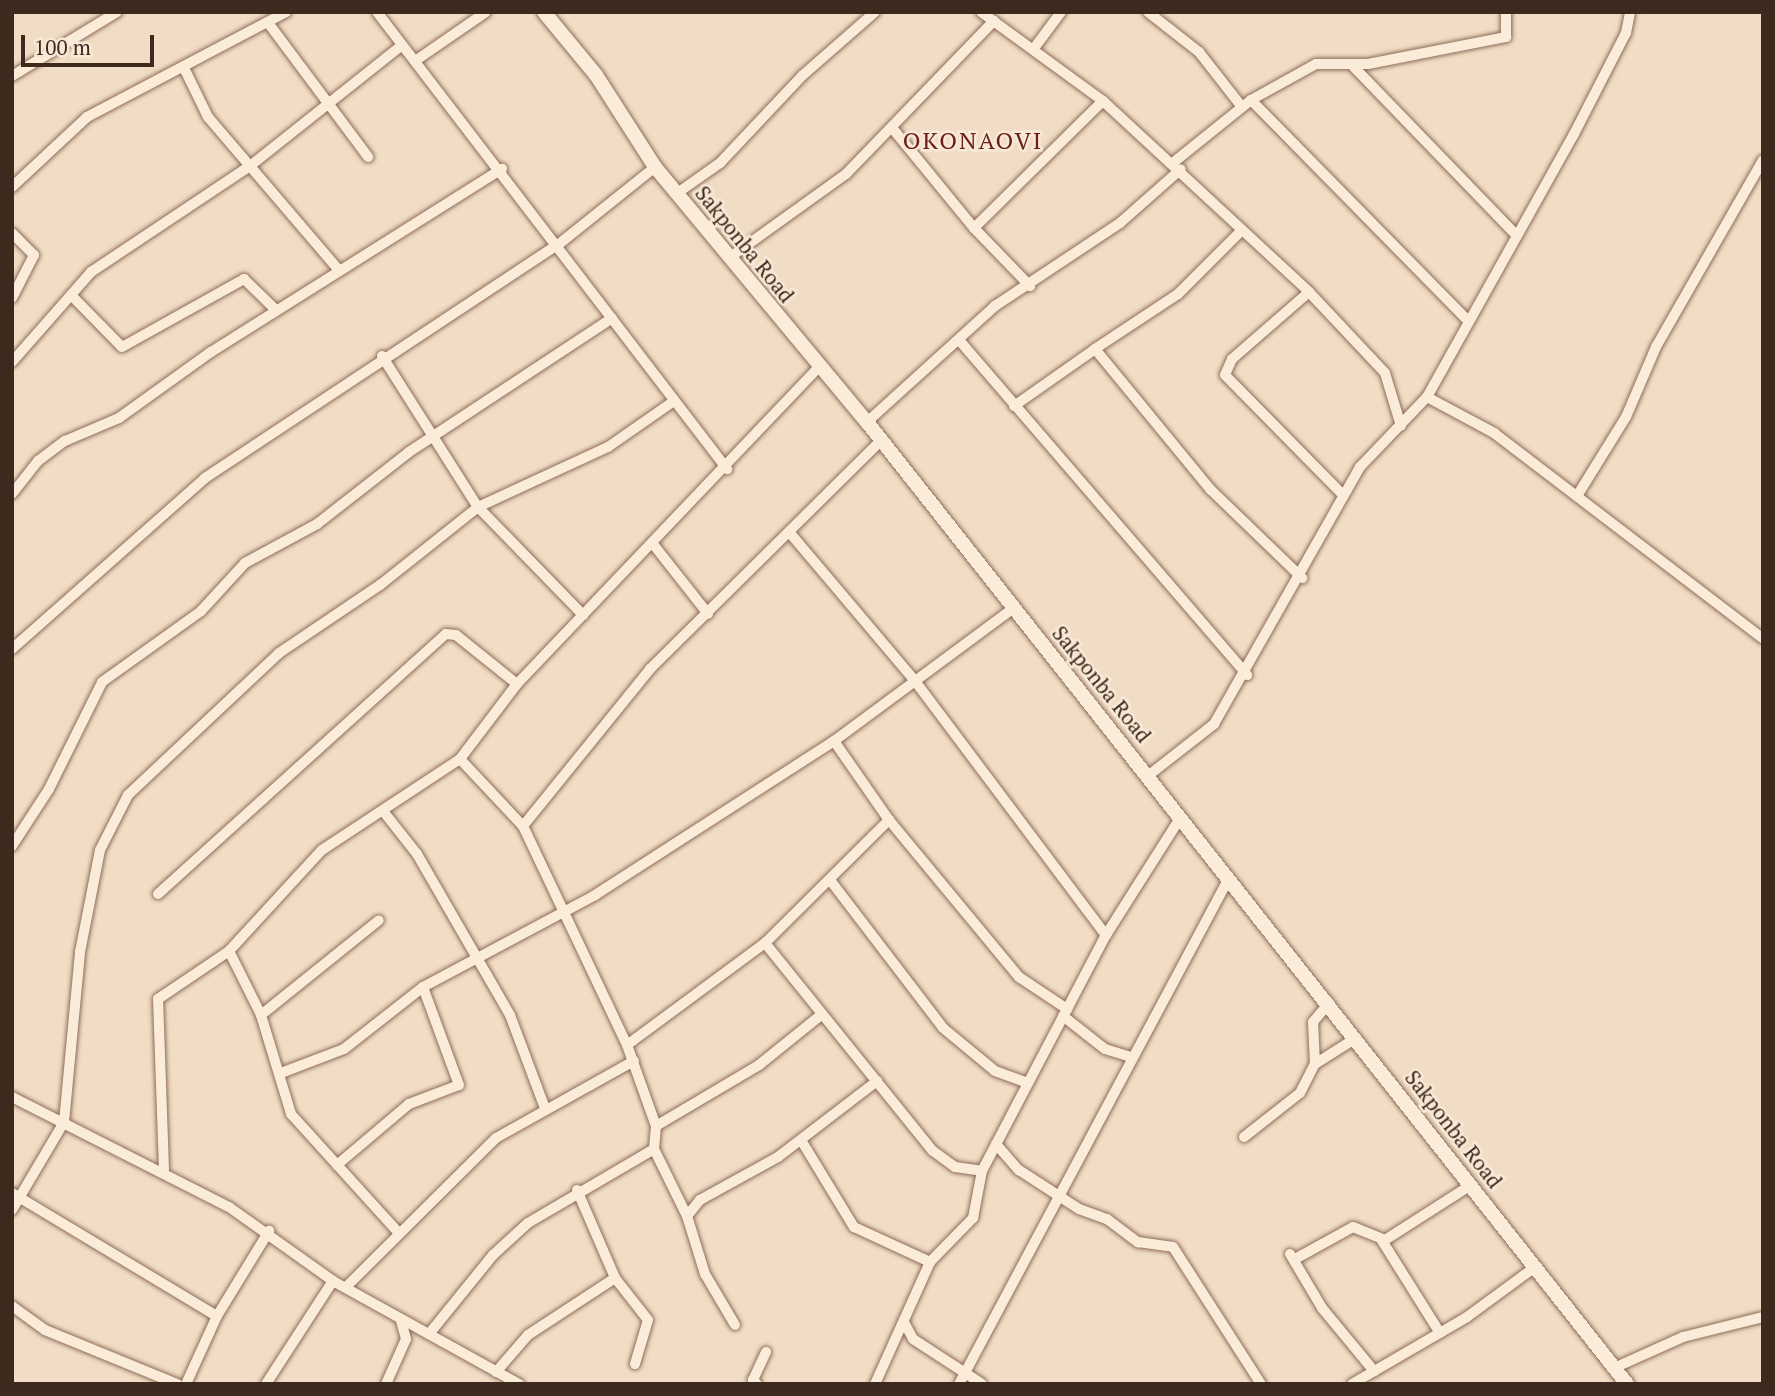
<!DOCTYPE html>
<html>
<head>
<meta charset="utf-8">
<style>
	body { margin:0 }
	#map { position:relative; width:1775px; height:1396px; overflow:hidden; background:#f1ddc5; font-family:"PT Serif",serif }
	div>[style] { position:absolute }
	.roads { filter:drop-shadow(0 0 2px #8e6d5a) drop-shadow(0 0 2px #8e6d5a) }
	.street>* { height:10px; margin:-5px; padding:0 5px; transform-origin:5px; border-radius:5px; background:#fbecda }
	.secondary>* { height:14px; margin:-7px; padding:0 7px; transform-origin:7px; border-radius:7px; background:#fbecda }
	span { translate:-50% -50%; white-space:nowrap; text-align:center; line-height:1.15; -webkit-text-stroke:5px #f8e9d6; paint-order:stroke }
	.street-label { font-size:21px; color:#3d291e }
	.quarter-label { font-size:24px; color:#6d1f1b; letter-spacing:2px }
	.frame { position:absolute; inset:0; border:14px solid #3d291e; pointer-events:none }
	.scale { position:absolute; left:21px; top:35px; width:133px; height:32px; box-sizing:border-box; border:4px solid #3d291e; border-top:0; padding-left:9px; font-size:21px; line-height:24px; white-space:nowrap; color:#3d291e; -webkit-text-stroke:5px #f8e9d6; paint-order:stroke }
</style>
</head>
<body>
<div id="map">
	<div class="roads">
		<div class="street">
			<i style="left:377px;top:12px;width:576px;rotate:52.55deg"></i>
			<i style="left:981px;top:12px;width:151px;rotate:36.1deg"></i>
			<i style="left:1103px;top:101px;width:281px;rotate:42.8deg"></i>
			<i style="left:1309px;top:292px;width:111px;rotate:46.8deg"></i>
			<i style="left:1385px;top:373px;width:55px;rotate:73.2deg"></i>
			<i style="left:1148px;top:12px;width:65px;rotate:38.1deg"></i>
			<i style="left:1199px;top:52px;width:70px;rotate:52deg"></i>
			<i style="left:269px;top:24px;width:166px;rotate:53.3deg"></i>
			<i style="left:1035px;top:47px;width:44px;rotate:-53.4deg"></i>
			<i style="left:415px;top:61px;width:86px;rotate:-34.6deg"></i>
			<i style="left:1351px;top:64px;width:236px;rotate:46deg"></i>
			<i style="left:185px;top:70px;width:52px;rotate:63.9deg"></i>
			<i style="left:208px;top:117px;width:200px;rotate:49.5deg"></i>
			<i style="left:12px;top:76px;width:123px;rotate:-31.4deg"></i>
			<i style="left:1251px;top:100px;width:310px;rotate:45.5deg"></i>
			<i style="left:893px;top:129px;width:128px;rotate:50.7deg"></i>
			<i style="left:974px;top:228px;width:181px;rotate:-44.6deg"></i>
			<i style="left:1174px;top:162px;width:99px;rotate:-38.8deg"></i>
			<i style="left:1251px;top:100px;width:74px;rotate:-29deg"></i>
			<i style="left:1316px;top:64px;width:52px"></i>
			<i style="left:1368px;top:64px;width:141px;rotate:-11.1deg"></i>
			<i style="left:1506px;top:37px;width:25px;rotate:-90deg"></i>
			<i style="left:12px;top:187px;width:103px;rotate:-43deg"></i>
			<i style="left:87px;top:117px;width:225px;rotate:-27.8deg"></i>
			<i style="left:676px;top:194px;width:54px;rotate:-35.2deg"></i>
			<i style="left:720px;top:163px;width:121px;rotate:-46.7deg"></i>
			<i style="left:803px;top:75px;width:96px;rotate:-41.2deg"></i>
			<i style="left:974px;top:228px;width:81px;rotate:46deg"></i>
			<i style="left:1242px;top:230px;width:91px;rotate:135deg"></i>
			<i style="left:1178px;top:294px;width:100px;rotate:146.5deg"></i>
			<i style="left:1095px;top:349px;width:183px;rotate:50.6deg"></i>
			<i style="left:1211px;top:490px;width:127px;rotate:44deg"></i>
			<i style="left:12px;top:233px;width:31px;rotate:45deg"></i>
			<i style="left:34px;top:255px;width:48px;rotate:117.1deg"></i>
			<i style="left:729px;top:258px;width:144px;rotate:-35.7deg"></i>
			<i style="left:846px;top:174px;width:213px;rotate:-46deg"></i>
			<i style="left:1309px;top:292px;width:102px;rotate:139deg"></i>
			<i style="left:1232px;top:359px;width:17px;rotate:114deg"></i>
			<i style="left:1225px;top:375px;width:167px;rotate:45.5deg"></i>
			<i style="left:72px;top:296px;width:71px;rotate:45.6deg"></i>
			<i style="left:122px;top:347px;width:140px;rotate:-29.1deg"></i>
			<i style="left:244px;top:279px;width:45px;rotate:44.1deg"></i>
			<i style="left:959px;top:340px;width:442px;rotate:49.3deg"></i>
			<i style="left:382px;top:356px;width:179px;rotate:57.6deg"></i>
			<i style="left:478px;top:507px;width:151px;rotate:45.8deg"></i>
			<i style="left:12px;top:362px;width:120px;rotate:-48.7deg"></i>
			<i style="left:91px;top:272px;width:191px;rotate:-33.7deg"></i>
			<i style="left:250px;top:166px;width:194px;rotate:-38.5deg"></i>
			<i style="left:1427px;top:397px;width:76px;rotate:28.2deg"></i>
			<i style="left:1494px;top:433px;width:339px;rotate:37.4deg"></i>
			<i style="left:1014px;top:406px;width:99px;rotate:-35.1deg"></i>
			<i style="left:867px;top:422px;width:173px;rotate:-42.2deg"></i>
			<i style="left:995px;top:306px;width:150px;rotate:-33.6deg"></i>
			<i style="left:1120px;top:223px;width:81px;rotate:-41.5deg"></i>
			<i style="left:12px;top:494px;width:42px;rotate:-51.8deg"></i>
			<i style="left:38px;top:461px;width:34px;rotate:-37deg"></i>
			<i style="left:65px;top:441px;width:59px;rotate:-23.1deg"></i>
			<i style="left:119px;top:418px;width:113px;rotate:-35.7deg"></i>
			<i style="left:211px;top:352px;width:344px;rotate:-32.2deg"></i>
			<i style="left:1577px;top:496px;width:93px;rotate:-58.2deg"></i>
			<i style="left:1626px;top:417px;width:76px;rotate:-66.8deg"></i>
			<i style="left:1656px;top:347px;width:215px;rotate:-60.2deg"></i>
			<i style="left:790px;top:533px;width:194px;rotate:49.8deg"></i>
			<i style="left:915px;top:681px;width:318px;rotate:53.1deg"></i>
			<i style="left:653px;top:544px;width:89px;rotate:51.8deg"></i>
			<i style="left:12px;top:649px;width:258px;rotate:-41.5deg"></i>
			<i style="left:205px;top:478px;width:424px;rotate:-33.5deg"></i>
			<i style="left:559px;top:244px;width:123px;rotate:-38.7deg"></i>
			<i style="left:834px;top:741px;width:96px;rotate:55.2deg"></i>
			<i style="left:889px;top:820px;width:204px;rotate:50.4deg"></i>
			<i style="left:1019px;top:977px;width:58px;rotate:33.7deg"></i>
			<i style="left:460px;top:759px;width:92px;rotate:46.8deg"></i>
			<i style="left:523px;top:826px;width:242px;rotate:64.6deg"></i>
			<i style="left:627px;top:1045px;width:172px;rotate:-36.5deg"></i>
			<i style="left:765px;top:943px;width:175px;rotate:-44.8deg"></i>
			<i style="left:1149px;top:775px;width:83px;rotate:-38.1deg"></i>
			<i style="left:1214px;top:724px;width:296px;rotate:-60.4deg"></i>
			<i style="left:1360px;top:467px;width:97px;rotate:-46.3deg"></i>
			<i style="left:1427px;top:397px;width:299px;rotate:-60.8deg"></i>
			<i style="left:1573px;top:136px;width:116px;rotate:-62.8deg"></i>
			<i style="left:1626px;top:33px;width:21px;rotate:-79deg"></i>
			<i style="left:383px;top:811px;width:55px;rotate:51.7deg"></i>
			<i style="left:417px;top:854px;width:186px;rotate:60deg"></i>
			<i style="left:510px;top:1015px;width:99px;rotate:69.4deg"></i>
			<i style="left:523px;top:826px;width:202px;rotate:-51deg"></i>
			<i style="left:650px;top:669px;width:324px;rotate:-44.7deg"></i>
			<i style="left:12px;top:846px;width:68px;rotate:-57deg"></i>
			<i style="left:49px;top:789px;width:119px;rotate:-63.6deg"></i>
			<i style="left:102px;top:682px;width:122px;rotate:-35.6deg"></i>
			<i style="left:201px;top:611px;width:65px;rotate:-47.5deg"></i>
			<i style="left:245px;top:563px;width:82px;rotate:-28.4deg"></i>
			<i style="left:317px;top:524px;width:117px;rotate:-38deg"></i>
			<i style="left:409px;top:452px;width:243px;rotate:-33.4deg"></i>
			<i style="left:830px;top:880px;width:186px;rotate:52.6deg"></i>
			<i style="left:943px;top:1028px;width:67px;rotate:39.6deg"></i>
			<i style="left:995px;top:1071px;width:35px;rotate:20deg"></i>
			<i style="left:158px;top:894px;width:388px;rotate:-42.1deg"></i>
			<i style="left:446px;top:634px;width:10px;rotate:6deg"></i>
			<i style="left:456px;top:635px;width:78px;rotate:38.8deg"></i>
			<i style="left:765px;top:943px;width:267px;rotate:51.1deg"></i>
			<i style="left:933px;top:1151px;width:27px;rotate:36deg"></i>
			<i style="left:955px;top:1167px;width:27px;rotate:8deg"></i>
			<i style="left:229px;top:951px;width:137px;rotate:-47.4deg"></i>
			<i style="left:322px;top:850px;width:165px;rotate:-33.4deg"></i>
			<i style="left:460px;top:759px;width:94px;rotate:-52.8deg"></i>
			<i style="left:517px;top:684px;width:436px;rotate:-46.4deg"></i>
			<i style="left:261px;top:1015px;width:151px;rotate:-38.8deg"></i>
			<i style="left:1063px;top:1016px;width:53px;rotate:38.2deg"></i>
			<i style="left:1105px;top:1049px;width:28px;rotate:17deg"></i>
			<i style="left:627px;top:1045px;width:86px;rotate:70.3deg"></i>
			<i style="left:656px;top:1126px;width:23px;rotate:95deg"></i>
			<i style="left:654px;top:1149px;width:75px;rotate:63.8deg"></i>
			<i style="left:687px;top:1216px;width:61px;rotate:72.8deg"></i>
			<i style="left:705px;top:1274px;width:59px;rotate:59.5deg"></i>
			<i style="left:1315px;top:1064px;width:49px;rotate:-32.4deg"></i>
			<i style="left:281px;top:1073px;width:67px;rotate:-20.9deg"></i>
			<i style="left:344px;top:1049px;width:100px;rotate:-38.1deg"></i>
			<i style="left:423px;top:987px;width:195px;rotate:-28.1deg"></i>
			<i style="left:595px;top:895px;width:284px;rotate:-32.8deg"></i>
			<i style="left:834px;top:741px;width:224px;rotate:-36.5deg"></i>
			<i style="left:12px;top:1097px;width:243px;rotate:26.9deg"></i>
			<i style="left:229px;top:1207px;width:128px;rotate:35.4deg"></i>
			<i style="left:333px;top:1281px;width:213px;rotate:29deg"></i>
			<i style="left:656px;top:1126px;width:120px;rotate:-30.6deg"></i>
			<i style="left:759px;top:1065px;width:80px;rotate:-38.9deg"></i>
			<i style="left:1244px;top:1137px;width:71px;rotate:-38.2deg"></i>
			<i style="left:1300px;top:1093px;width:33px;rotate:-63deg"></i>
			<i style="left:1315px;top:1064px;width:42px;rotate:-92.7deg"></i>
			<i style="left:1313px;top:1022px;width:25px;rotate:-50deg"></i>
			<i style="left:801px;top:1140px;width:102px;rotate:58.7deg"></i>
			<i style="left:854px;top:1227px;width:84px;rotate:24.7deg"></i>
			<i style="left:996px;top:1144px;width:35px;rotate:49deg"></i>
			<i style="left:1019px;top:1170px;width:72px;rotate:33deg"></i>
			<i style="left:1079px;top:1209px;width:30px;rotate:20deg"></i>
			<i style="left:1107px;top:1219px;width:39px;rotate:37deg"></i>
			<i style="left:1138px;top:1242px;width:35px;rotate:8deg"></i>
			<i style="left:1173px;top:1247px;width:163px;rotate:57.3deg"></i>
			<i style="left:337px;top:1165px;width:94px;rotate:-40.3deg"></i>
			<i style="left:409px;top:1104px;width:53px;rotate:-20.8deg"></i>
			<i style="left:459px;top:1085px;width:104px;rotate:-110.2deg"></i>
			<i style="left:164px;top:1170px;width:171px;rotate:-92deg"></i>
			<i style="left:158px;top:999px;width:86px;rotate:-34.1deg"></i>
			<i style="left:229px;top:951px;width:72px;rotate:63.4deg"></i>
			<i style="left:261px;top:1015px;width:103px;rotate:73.1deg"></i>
			<i style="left:291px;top:1114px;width:159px;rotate:47.8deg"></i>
			<i style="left:577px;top:1190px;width:96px;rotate:66.6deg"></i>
			<i style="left:615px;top:1278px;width:53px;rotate:51.8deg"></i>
			<i style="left:648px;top:1320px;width:46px;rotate:106.5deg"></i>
			<i style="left:12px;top:1193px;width:239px;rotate:31deg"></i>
			<i style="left:12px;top:1210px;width:102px;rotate:-59.4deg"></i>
			<i style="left:64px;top:1122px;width:171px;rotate:-84.6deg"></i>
			<i style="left:80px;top:952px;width:104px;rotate:-78.9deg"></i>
			<i style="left:100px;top:850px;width:62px;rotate:-63deg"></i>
			<i style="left:128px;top:795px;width:207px;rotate:-43.2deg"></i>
			<i style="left:279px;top:653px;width:122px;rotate:-34deg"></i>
			<i style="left:380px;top:585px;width:125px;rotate:-38.5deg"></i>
			<i style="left:478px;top:507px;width:143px;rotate:-24.8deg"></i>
			<i style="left:608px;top:447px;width:80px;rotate:-34.9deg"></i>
			<i style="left:687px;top:1216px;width:21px;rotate:-51deg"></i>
			<i style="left:700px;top:1200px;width:89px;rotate:-28.9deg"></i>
			<i style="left:778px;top:1157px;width:125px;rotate:-37.5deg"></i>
			<i style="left:1381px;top:1239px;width:111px;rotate:57.9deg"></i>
			<i style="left:1290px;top:1254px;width:63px;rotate:59.3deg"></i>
			<i style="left:1322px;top:1308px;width:82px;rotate:50.5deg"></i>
			<i style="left:1295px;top:1259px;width:66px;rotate:-28.9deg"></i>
			<i style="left:1353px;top:1227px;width:35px;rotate:22deg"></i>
			<i style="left:1385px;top:1240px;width:102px;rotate:-32.6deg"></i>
			<i style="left:347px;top:1286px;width:210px;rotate:-44.8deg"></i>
			<i style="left:496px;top:1138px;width:158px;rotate:-29.2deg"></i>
			<i style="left:12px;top:1306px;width:41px;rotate:36deg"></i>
			<i style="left:45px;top:1330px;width:143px;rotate:22.2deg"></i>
			<i style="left:904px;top:1322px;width:19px;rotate:62deg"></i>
			<i style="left:913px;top:1339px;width:82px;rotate:33.1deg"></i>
			<i style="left:429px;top:1334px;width:102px;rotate:-51deg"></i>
			<i style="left:493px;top:1255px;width:47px;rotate:-42.4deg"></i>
			<i style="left:528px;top:1223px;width:146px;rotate:-30.4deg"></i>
			<i style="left:1614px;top:1368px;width:76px;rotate:-24.2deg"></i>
			<i style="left:1683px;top:1337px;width:82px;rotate:-14deg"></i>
			<i style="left:496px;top:1372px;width:49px;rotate:-49.1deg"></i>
			<i style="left:528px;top:1335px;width:104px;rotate:-33.2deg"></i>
			<i style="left:186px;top:1384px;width:75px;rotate:-65.5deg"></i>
			<i style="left:217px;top:1316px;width:100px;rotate:-58.5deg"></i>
			<i style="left:266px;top:1384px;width:123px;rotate:-57deg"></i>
			<i style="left:386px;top:1384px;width:49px;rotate:-66deg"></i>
			<i style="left:406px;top:1339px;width:20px;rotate:-105deg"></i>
			<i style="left:757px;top:1384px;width:6px;rotate:-135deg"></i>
			<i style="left:753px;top:1380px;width:31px;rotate:-65deg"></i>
			<i style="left:875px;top:1384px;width:134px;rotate:-65.7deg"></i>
			<i style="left:930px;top:1262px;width:62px;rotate:-45.7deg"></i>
			<i style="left:973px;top:1218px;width:48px;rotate:-79.2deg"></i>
			<i style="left:982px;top:1171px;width:267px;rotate:-62.3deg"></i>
			<i style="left:1106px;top:935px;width:140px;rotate:-57.6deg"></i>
			<i style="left:959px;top:1384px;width:574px;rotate:-61.92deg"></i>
			<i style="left:1352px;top:1384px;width:133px;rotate:-30.2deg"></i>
			<i style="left:1467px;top:1317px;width:84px;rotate:-36.3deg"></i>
		</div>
		<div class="secondary">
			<i style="left:544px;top:12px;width:82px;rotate:50.5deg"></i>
			<i style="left:596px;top:75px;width:109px;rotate:57.3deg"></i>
			<i style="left:655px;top:167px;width:332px;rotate:50.3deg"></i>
			<i style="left:867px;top:422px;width:1226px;rotate:51.69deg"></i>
		</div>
	</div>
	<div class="street-label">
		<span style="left:745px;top:244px;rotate:51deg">Sakponba Road</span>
		<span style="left:1102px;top:684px;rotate:51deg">Sakponba Road</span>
		<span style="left:1454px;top:1129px;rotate:52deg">Sakponba Road</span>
	</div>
	<div class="quarter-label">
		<span style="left:973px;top:141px">OKONAOVI</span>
	</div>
	<div class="frame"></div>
	<div class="scale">100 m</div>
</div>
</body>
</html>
